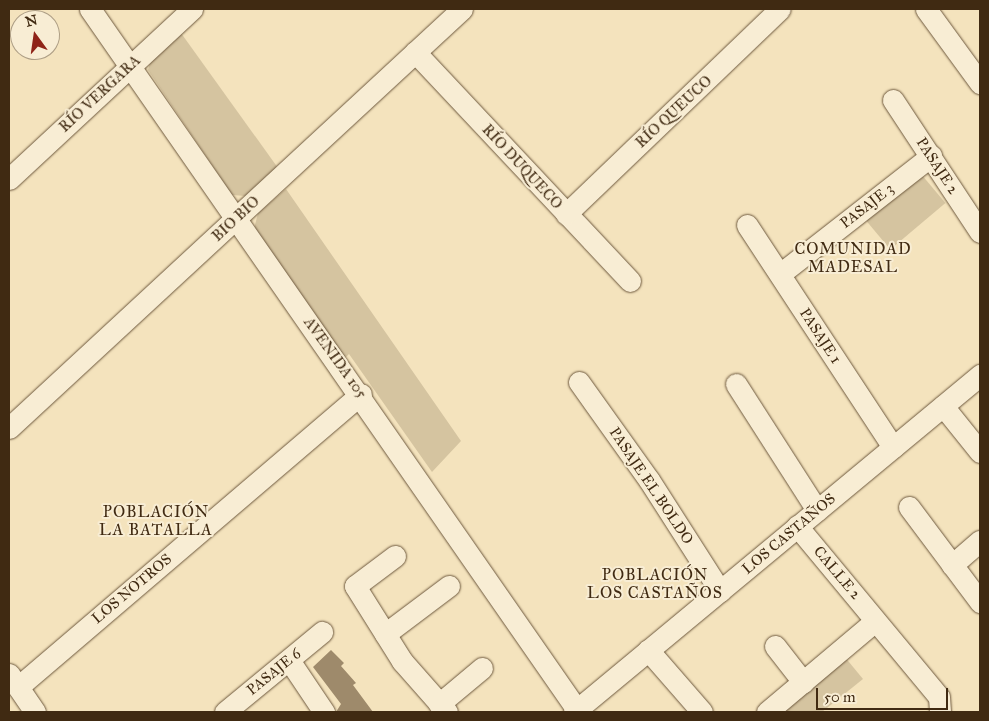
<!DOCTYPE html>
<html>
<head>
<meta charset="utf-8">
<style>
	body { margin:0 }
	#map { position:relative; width:989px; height:721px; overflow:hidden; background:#f4e3bd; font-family:"IM FELL Great Primer",serif }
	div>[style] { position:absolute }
	.green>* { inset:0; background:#d5c4a0; transform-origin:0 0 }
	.building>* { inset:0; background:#9e8a6b }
	.roads { filter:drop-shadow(0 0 1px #6d583d) drop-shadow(0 0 1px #6d583d) }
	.street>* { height:21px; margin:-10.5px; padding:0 10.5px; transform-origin:10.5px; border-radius:10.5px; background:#f8edd4 }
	span { translate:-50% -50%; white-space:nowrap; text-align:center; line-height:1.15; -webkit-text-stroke:4px #f8edd4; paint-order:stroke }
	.street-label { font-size:15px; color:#402a12 }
	.neighbourhood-label { font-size:16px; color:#402a12; letter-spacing:1px }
	.frame { position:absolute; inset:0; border:10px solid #402a12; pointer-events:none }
	.north { position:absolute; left:10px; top:10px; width:50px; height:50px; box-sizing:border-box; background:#f8edd4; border:1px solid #ae9f86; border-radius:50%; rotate:346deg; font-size:14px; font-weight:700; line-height:20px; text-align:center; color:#402a12 }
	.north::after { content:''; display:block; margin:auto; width:18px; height:22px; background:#8f2418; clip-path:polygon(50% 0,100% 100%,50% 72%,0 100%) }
	.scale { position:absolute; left:816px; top:688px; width:132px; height:22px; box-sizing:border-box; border:2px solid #402a12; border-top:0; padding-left:6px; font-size:15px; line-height:18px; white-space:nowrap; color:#402a12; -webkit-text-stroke:4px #f8edd4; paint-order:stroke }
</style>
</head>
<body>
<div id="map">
	<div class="green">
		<i style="clip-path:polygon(181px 33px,278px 168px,246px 196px,232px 195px,148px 70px,151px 59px)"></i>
		<i style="left:921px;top:174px;width:38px;height:72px;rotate:50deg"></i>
		<i style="clip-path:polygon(286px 189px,461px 441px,432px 472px,349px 354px,345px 358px,254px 229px,258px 213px)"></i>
		<i style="clip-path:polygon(844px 656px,863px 679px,822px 712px,778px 712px)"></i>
	</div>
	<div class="building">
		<i style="clip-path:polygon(331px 650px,344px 663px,341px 666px,356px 683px,353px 685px,373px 712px,336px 712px,341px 704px,313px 667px)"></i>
	</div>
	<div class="roads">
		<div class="street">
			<i style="left:90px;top:9px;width:854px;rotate:55.21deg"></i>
			<i style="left:926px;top:9px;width:92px;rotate:53.9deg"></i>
			<i style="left:415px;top:52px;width:314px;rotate:46.8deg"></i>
			<i style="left:893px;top:100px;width:158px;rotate:56.6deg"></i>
			<i style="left:9px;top:179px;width:250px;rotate:-42.9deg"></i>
			<i style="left:566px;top:214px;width:296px;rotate:-43.8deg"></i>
			<i style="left:747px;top:225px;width:266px;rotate:56.7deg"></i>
			<i style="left:780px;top:274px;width:192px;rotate:-38deg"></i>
			<i style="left:579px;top:382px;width:120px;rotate:54.5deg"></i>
			<i style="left:649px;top:480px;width:132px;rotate:57.4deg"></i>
			<i style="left:736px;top:384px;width:150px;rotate:57.3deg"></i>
			<i style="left:943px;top:406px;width:59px;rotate:51.2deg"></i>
			<i style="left:9px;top:428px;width:617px;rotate:-42.77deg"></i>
			<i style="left:909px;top:507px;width:119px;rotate:53.2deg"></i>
			<i style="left:797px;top:526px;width:222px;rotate:50.3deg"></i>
			<i style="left:939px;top:697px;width:15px;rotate:86deg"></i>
			<i style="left:395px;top:556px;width:50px;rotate:143.1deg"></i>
			<i style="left:355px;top:586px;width:89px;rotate:57.9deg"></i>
			<i style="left:402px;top:661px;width:68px;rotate:48.6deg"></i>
			<i style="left:952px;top:565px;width:37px;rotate:-41deg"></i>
			<i style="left:385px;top:634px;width:80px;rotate:-36.9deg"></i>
			<i style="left:775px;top:646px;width:46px;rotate:52.1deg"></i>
			<i style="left:648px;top:650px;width:82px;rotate:48.9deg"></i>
			<i style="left:289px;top:660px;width:63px;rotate:56.1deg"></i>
			<i style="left:9px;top:674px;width:46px;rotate:55.6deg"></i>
			<i style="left:18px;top:687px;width:451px;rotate:-40.5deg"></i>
			<i style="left:439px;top:704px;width:56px;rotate:-39.9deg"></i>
			<i style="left:225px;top:712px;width:126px;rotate:-39.5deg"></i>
			<i style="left:574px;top:712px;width:528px;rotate:-39.69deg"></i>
			<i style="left:767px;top:712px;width:141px;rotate:-40.1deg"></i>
		</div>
	</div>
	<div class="street-label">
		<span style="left:100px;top:94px;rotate:-43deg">RÍO VERGARA</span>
		<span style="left:674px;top:112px;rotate:-43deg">RÍO QUEUCO</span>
		<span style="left:937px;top:166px;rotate:57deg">PASAJE 2</span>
		<span style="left:522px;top:167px;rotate:47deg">RÍO DUQUECO</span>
		<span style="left:867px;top:206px;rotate:-38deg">PASAJE 3</span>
		<span style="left:236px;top:219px;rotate:-43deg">BIO BIO</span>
		<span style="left:820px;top:336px;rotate:57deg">PASAJE 1</span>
		<span style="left:335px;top:358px;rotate:54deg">AVENIDA 105</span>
		<span style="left:651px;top:486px;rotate:56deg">PASAJE EL BOLDO</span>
		<span style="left:789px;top:534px;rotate:-40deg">LOS CASTAÑOS</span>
		<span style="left:837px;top:573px;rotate:50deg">CALLE 2</span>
		<span style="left:132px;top:589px;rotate:-40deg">LOS NOTROS</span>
		<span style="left:274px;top:672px;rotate:-39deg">PASAJE 6</span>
	</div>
	<div class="neighbourhood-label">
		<span style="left:853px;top:258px">COMUNIDAD<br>MADESAL</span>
		<span style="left:156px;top:521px">POBLACIÓN<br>LA BATALLA</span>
		<span style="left:655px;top:584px">POBLACIÓN<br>LOS CASTAÑOS</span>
	</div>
	<div class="frame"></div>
	<div class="north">N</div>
	<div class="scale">50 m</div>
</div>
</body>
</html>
